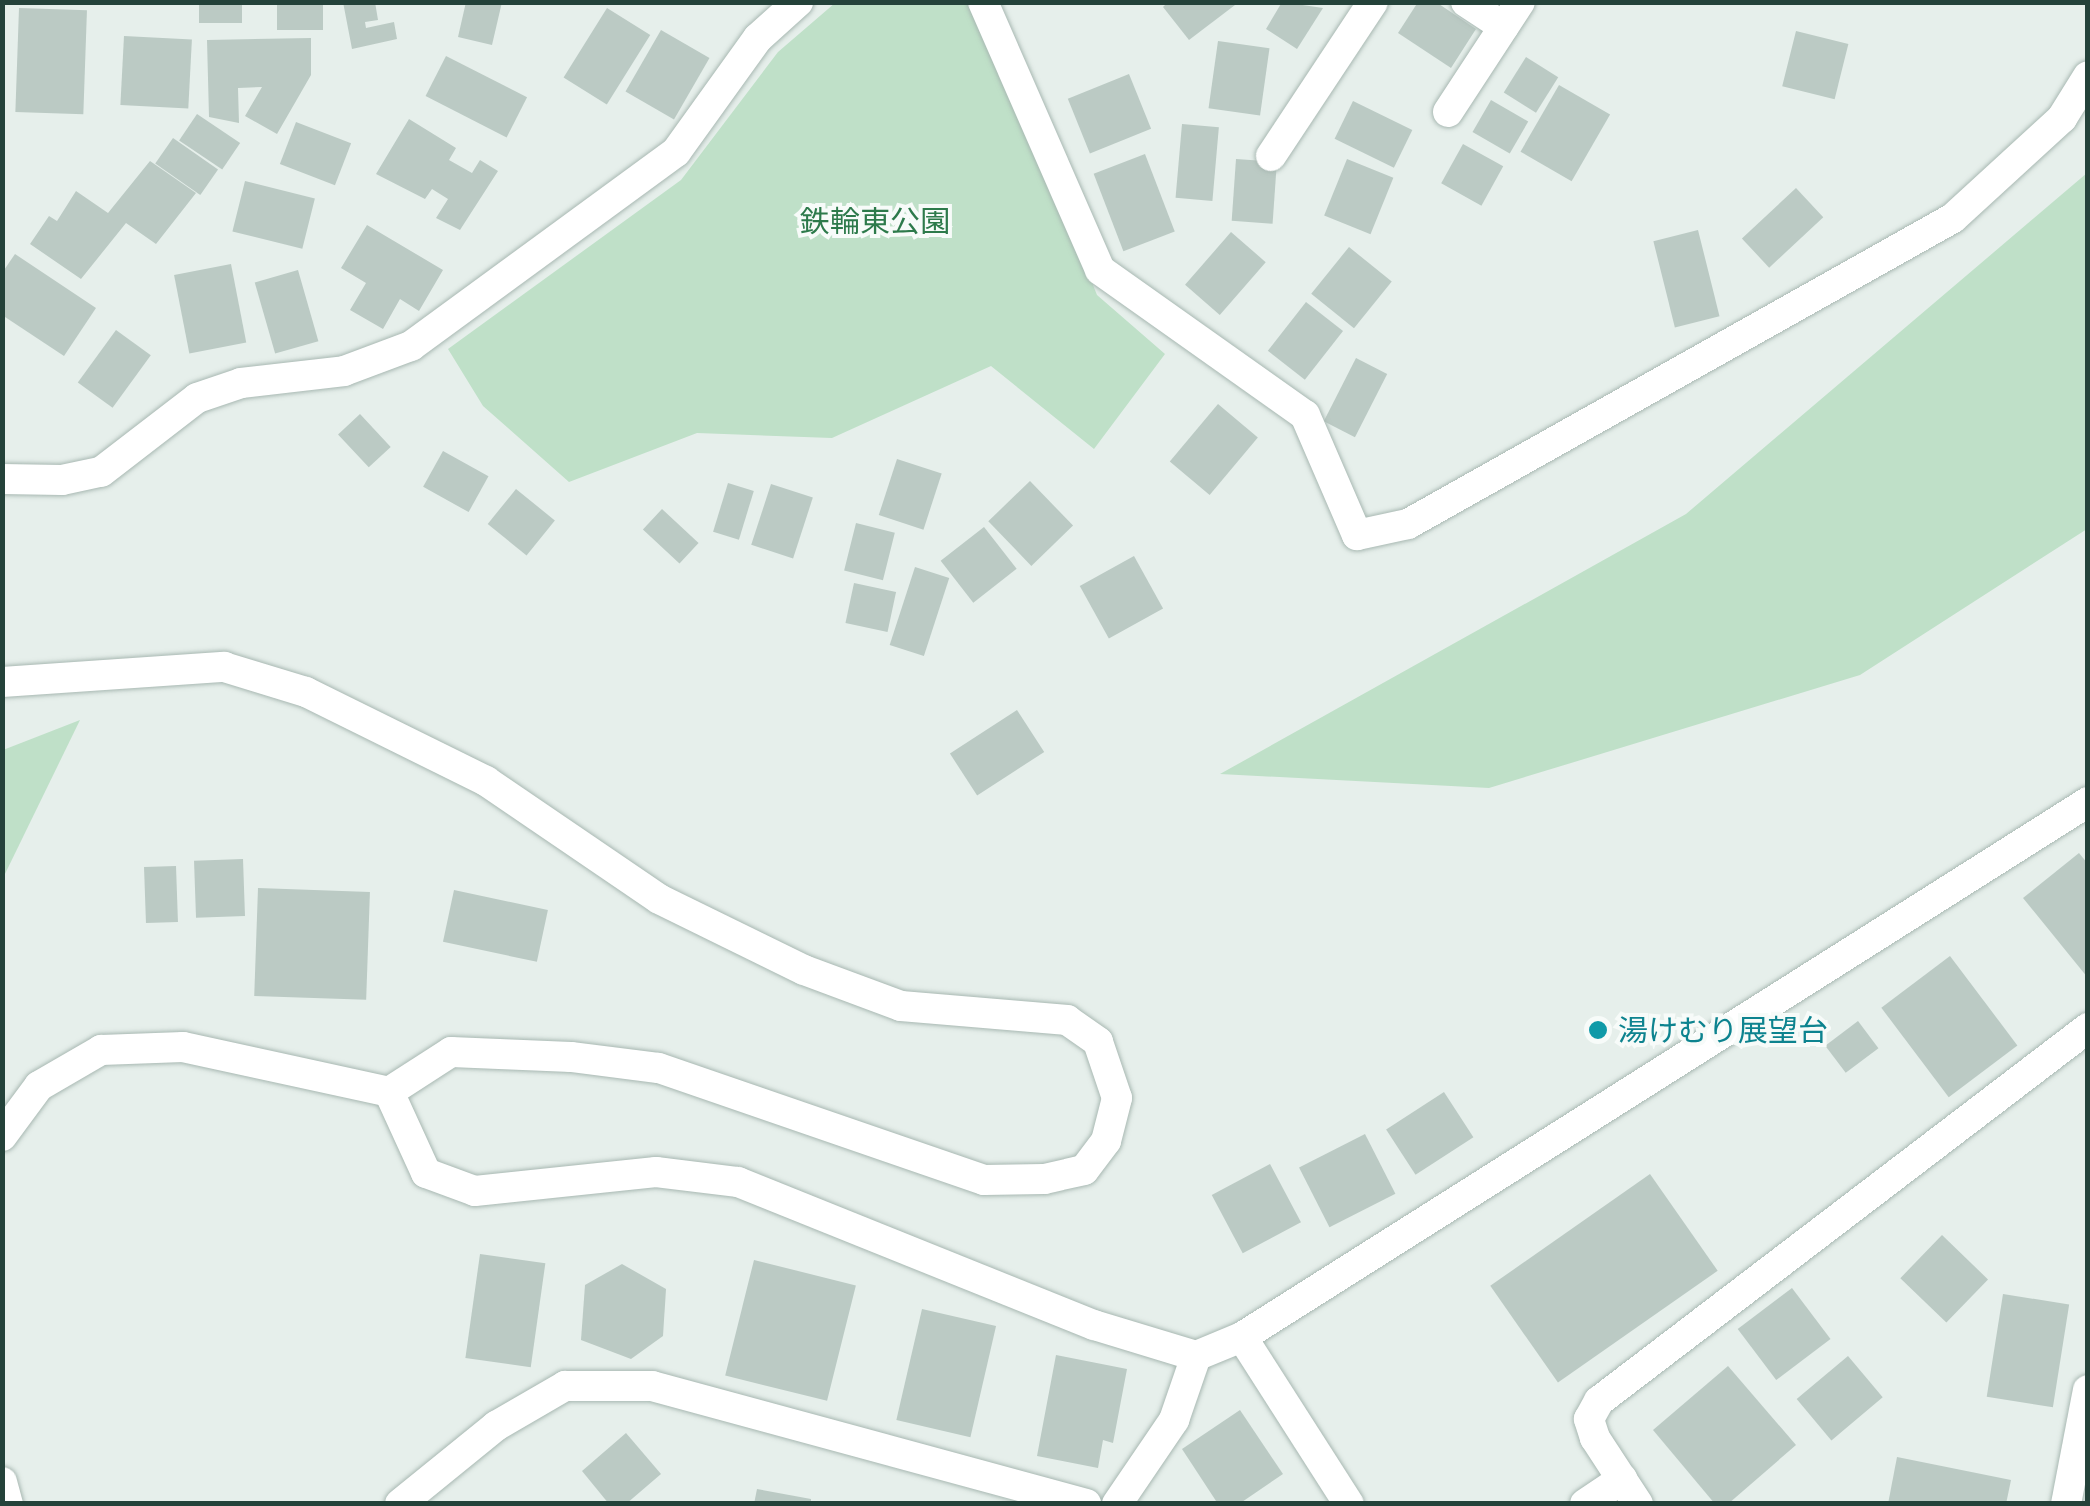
<!DOCTYPE html>
<html>
<head>
<meta charset="utf-8">
<style>
	body { margin:0 }
	#map { position:relative; width:2090px; height:1506px; overflow:hidden; background:#e6efeb; font-family:Mulish,"Noto Sans JP",sans-serif }
	div>[style] { position:absolute }
	.green>* { inset:0; background:#bfe0c8 }
	.building>* { inset:0; background:#bbcac4; transform-origin:0 0 }
	.roads { filter:drop-shadow(0 0 2px #a8b8b2) drop-shadow(0 0 2px #a8b8b2) }
	.street>* { height:30px; margin:-15px; padding:0 15px; transform-origin:15px; border-radius:15px; background:#fff }
	.secondary>* { height:30px; margin:-15px; padding:0 15px; transform-origin:15px; border-radius:15px; background:#fff }
	.dots>* { width:28px; height:28px; translate:-50% -50%; box-sizing:border-box; border:5px solid #f7fbf9; border-radius:50% }
	span { translate:-50% -50%; white-space:nowrap; text-align:center; line-height:1.15; -webkit-text-stroke:8px #f7fbf9; paint-order:stroke }
	.park-label { font-size:30px; color:#2d7a4b }
	.culture-label { font-size:30px; color:#0d838f }
	.left { translate:0 -50%; text-align:left }
	.frame { position:absolute; inset:0; border:5px solid #24423a; pointer-events:none }
</style>
</head>
<body>
<div id="map">
	<div class="green">
		<i style="clip-path:polygon(980px 2px,1097px 295px,1165px 354px,1094px 449px,991px 366px,832px 438px,697px 433px,569px 482px,483px 406px,448px 349px,681px 180px,778px 52px,835px 3px)"></i>
		<i style="clip-path:polygon(2087px 173px,2087px 529px,1860px 675px,1489px 788px,1220px 774px,1686px 514px)"></i>
		<i style="clip-path:polygon(80px 720px,3px 878px,3px 750px)"></i>
	</div>
	<div class="building">
		<i style="left:199px;top:2px;width:43px;height:21px"></i>
		<i style="left:277px;top:2px;width:46px;height:28px"></i>
		<i style="clip-path:polygon(343px 2px,375px 2px,378px 20px,365px 22px,366px 28px,394px 22px,397px 39px,352px 49px)"></i>
		<i style="clip-path:polygon(466px 2px,502px 2px,492px 45px,458px 37px)"></i>
		<i style="clip-path:polygon(1168px 2px,1233px 2px,1235px 5px,1189px 40px,1163px 7px)"></i>
		<i style="clip-path:polygon(1282px 2px,1323px 8px,1297px 49px,1266px 29px)"></i>
		<i style="clip-path:polygon(1418px 2px,1436px 2px,1476px 29px,1451px 68px,1398px 33px)"></i>
		<i style="left:19px;top:8px;width:68px;height:104px;rotate:2deg"></i>
		<i style="left:607px;top:8px;width:51px;height:82px;rotate:32deg"></i>
		<i style="left:661px;top:30px;width:56px;height:71px;rotate:30deg"></i>
		<i style="left:1796px;top:31px;width:54px;height:57px;rotate:14deg"></i>
		<i style="left:124px;top:36px;width:68px;height:69px;rotate:3deg"></i>
		<i style="clip-path:polygon(311px 38px,311px 75px,277px 134px,245px 116px,262px 87px,238px 88px,239px 123px,209px 117px,207px 40px)"></i>
		<i style="left:1218px;top:41px;width:52px;height:68px;rotate:8deg"></i>
		<i style="left:446px;top:56px;width:91px;height:45px;rotate:27deg"></i>
		<i style="left:1526px;top:57px;width:38px;height:42px;rotate:32deg"></i>
		<i style="left:1129px;top:74px;width:59px;height:66px;rotate:68deg"></i>
		<i style="left:1559px;top:85px;width:59px;height:77px;rotate:30deg"></i>
		<i style="left:1491px;top:100px;width:43px;height:37px;rotate:30deg"></i>
		<i style="left:1353px;top:101px;width:66px;height:42px;rotate:26deg"></i>
		<i style="left:197px;top:114px;width:52px;height:32px;rotate:34deg"></i>
		<i style="clip-path:polygon(409px 119px,456px 148px,449px 160px,472px 173px,480px 160px,498px 171px,460px 230px,436px 218px,448px 199px,432px 189px,425px 199px,376px 174px)"></i>
		<i style="left:296px;top:122px;width:59px;height:45px;rotate:21deg"></i>
		<i style="left:1182px;top:124px;width:37px;height:74px;rotate:5deg"></i>
		<i style="left:173px;top:138px;width:55px;height:31px;rotate:35deg"></i>
		<i style="left:1463px;top:144px;width:46px;height:45px;rotate:29deg"></i>
		<i style="left:1145px;top:154px;width:83px;height:55px;rotate:69deg"></i>
		<i style="left:1236px;top:159px;width:41px;height:62px;rotate:4deg"></i>
		<i style="left:1347px;top:159px;width:50px;height:61px;rotate:22deg"></i>
		<i style="clip-path:polygon(150px 161px,196px 193px,156px 244px,126px 223px,81px 279px,30px 244px,49px 216px,57px 221px,76px 191px,108px 213px)"></i>
		<i style="left:245px;top:181px;width:72px;height:52px;rotate:14deg"></i>
		<i style="left:1796px;top:188px;width:40px;height:74px;rotate:47deg"></i>
		<i style="clip-path:polygon(367px 225px,443px 270px,419px 311px,400px 299px,383px 329px,350px 310px,366px 283px,341px 268px)"></i>
		<i style="left:1698px;top:230px;width:89px;height:46px;rotate:76deg"></i>
		<i style="left:1231px;top:232px;width:46px;height:70px;rotate:41deg"></i>
		<i style="left:1349px;top:247px;width:55px;height:60px;rotate:39deg"></i>
		<i style="clip-path:polygon(15px 254px,96px 308px,64px 356px,2px 315px,2px 273px)"></i>
		<i style="left:231px;top:264px;width:80px;height:58px;rotate:79deg"></i>
		<i style="left:298px;top:270px;width:74px;height:45px;rotate:74deg"></i>
		<i style="left:1306px;top:302px;width:47px;height:62px;rotate:38deg"></i>
		<i style="left:116px;top:330px;width:43px;height:65px;rotate:36deg"></i>
		<i style="left:1356px;top:358px;width:35px;height:71px;rotate:27deg"></i>
		<i style="left:1218px;top:404px;width:52px;height:75px;rotate:40deg"></i>
		<i style="left:360px;top:414px;width:45px;height:30px;rotate:47deg"></i>
		<i style="left:443px;top:451px;width:52px;height:41px;rotate:29deg"></i>
		<i style="left:897px;top:459px;width:47px;height:59px;rotate:18deg"></i>
		<i style="left:1030px;top:481px;width:62px;height:58px;rotate:46deg"></i>
		<i style="left:728px;top:483px;width:27px;height:51px;rotate:17deg"></i>
		<i style="left:771px;top:484px;width:44px;height:64px;rotate:18deg"></i>
		<i style="left:516px;top:489px;width:50px;height:45px;rotate:39deg"></i>
		<i style="left:662px;top:509px;width:50px;height:28px;rotate:43deg"></i>
		<i style="left:856px;top:523px;width:40px;height:49px;rotate:14deg"></i>
		<i style="left:984px;top:527px;width:53px;height:55px;rotate:52deg"></i>
		<i style="left:1134px;top:556px;width:60px;height:62px;rotate:61deg"></i>
		<i style="left:915px;top:567px;width:36px;height:82px;rotate:18deg"></i>
		<i style="left:854px;top:583px;width:43px;height:41px;rotate:12deg"></i>
		<i style="left:1017px;top:710px;width:50px;height:80px;rotate:57deg"></i>
		<i style="clip-path:polygon(2079px 853px,2088px 864px,2088px 978px,2023px 898px)"></i>
		<i style="left:243px;top:859px;width:57px;height:49px;rotate:88deg"></i>
		<i style="left:176px;top:866px;width:56px;height:32px;rotate:88deg"></i>
		<i style="left:258px;top:888px;width:112px;height:108px;rotate:2deg"></i>
		<i style="left:454px;top:890px;width:96px;height:53px;rotate:12deg"></i>
		<i style="left:1950px;top:956px;width:112px;height:86px;rotate:53deg"></i>
		<i style="left:1858px;top:1021px;width:34px;height:41px;rotate:53deg"></i>
		<i style="left:1444px;top:1092px;width:54px;height:69px;rotate:57deg"></i>
		<i style="left:1365px;top:1134px;width:67px;height:74px;rotate:63deg"></i>
		<i style="left:1270px;top:1164px;width:66px;height:66px;rotate:62deg"></i>
		<i style="left:1650px;top:1174px;width:118px;height:195px;rotate:55deg"></i>
		<i style="left:1942px;top:1235px;width:64px;height:60px;rotate:44deg"></i>
		<i style="left:480px;top:1254px;width:66px;height:105px;rotate:8deg"></i>
		<i style="left:754px;top:1260px;width:105px;height:119px;rotate:14deg"></i>
		<i style="clip-path:polygon(622px 1264px,666px 1289px,663px 1336px,631px 1359px,581px 1340px,585px 1285px)"></i>
		<i style="left:1792px;top:1288px;width:64px;height:68px;rotate:53deg"></i>
		<i style="left:2003px;top:1294px;width:67px;height:104px;rotate:9deg"></i>
		<i style="left:922px;top:1309px;width:76px;height:114px;rotate:13deg"></i>
		<i style="clip-path:polygon(1056px 1355px,1127px 1369px,1113px 1443px,1103px 1440px,1098px 1468px,1037px 1456px)"></i>
		<i style="left:1848px;top:1356px;width:54px;height:67px;rotate:50deg"></i>
		<i style="clip-path:polygon(1728px 1366px,1796px 1445px,1728px 1504px,1715px 1504px,1653px 1430px)"></i>
		<i style="clip-path:polygon(1240px 1410px,1283px 1474px,1239px 1504px,1218px 1504px,1182px 1449px)"></i>
		<i style="clip-path:polygon(626px 1433px,661px 1474px,626px 1504px,609px 1504px,582px 1471px)"></i>
		<i style="clip-path:polygon(1897px 1457px,2011px 1480px,2006px 1504px,1888px 1504px)"></i>
		<i style="clip-path:polygon(757px 1489px,811px 1499px,811px 1504px,754px 1504px)"></i>
	</div>
	<div class="roads">
		<div class="street">
			<i style="left:983px;top:2px;width:292px;rotate:66.4deg"></i>
			<i style="left:1100px;top:270px;width:251px;rotate:35.3deg"></i>
			<i style="left:1305px;top:415px;width:131px;rotate:66.6deg"></i>
			<i style="left:1357px;top:535px;width:52px;rotate:-12.2deg"></i>
			<i style="left:1408px;top:524px;width:625px;rotate:-29.31deg"></i>
			<i style="left:1953px;top:218px;width:148px;rotate:-42.5deg"></i>
			<i style="left:2062px;top:118px;width:49px;rotate:-58.2deg"></i>
			<i style="left:1466px;top:2px;width:45px;rotate:33.3deg"></i>
			<i style="left:1448px;top:112px;width:131px;rotate:-56.8deg"></i>
			<i style="left:1271px;top:156px;width:185px;rotate:-56.5deg"></i>
			<i style="left:2px;top:479px;width:60px;rotate:1deg"></i>
			<i style="left:62px;top:480px;width:40px;rotate:-12deg"></i>
			<i style="left:101px;top:472px;width:121px;rotate:-37.6deg"></i>
			<i style="left:197px;top:398px;width:46px;rotate:-18.8deg"></i>
			<i style="left:241px;top:383px;width:104px;rotate:-6.6deg"></i>
			<i style="left:344px;top:371px;width:72px;rotate:-20.5deg"></i>
			<i style="left:411px;top:346px;width:328px;rotate:-36.2deg"></i>
			<i style="left:676px;top:152px;width:140px;rotate:-54.3deg"></i>
			<i style="left:758px;top:38px;width:54px;rotate:-42deg"></i>
			<i style="left:2px;top:1136px;width:62px;rotate:-53.5deg"></i>
			<i style="left:39px;top:1086px;width:72px;rotate:-30.1deg"></i>
			<i style="left:101px;top:1050px;width:82px;rotate:-2.1deg"></i>
			<i style="left:183px;top:1047px;width:211px;rotate:12.3deg"></i>
			<i style="left:1242px;top:1337px;width:198px;rotate:57.4deg"></i>
			<i style="left:2px;top:1482px;width:23px;rotate:75deg"></i>
			<i style="left:400px;top:1504px;width:124px;rotate:-39.1deg"></i>
			<i style="left:496px;top:1426px;width:80px;rotate:-30.1deg"></i>
			<i style="left:565px;top:1386px;width:87px"></i>
			<i style="left:652px;top:1386px;width:450px;rotate:15.2deg"></i>
			<i style="left:1117px;top:1504px;width:102px;rotate:-55.8deg"></i>
			<i style="left:1174px;top:1420px;width:68px;rotate:-71deg"></i>
			<i style="left:1585px;top:1504px;width:45px;rotate:-34deg"></i>
			<i style="left:1638px;top:1504px;width:79px;rotate:-123.1deg"></i>
			<i style="left:1595px;top:1438px;width:20px;rotate:-108deg"></i>
			<i style="left:1589px;top:1419px;width:21px;rotate:-61deg"></i>
			<i style="left:1599px;top:1401px;width:615px;rotate:-37.34deg"></i>
			<i style="left:2066px;top:1504px;width:116px;rotate:-79.1deg"></i>
		</div>
		<div class="secondary">
			<i style="left:2px;top:682px;width:223px;rotate:-3.9deg"></i>
			<i style="left:224px;top:667px;width:86px;rotate:17deg"></i>
			<i style="left:306px;top:692px;width:201px;rotate:26.3deg"></i>
			<i style="left:486px;top:781px;width:209px;rotate:34.3deg"></i>
			<i style="left:659px;top:899px;width:161px;rotate:26.1deg"></i>
			<i style="left:804px;top:970px;width:103px;rotate:20.4deg"></i>
			<i style="left:901px;top:1006px;width:167px;rotate:4.8deg"></i>
			<i style="left:1067px;top:1020px;width:38px;rotate:35deg"></i>
			<i style="left:1098px;top:1042px;width:59px;rotate:71.3deg"></i>
			<i style="left:1117px;top:1098px;width:44px;rotate:104.3deg"></i>
			<i style="left:1106px;top:1141px;width:36px;rotate:127deg"></i>
			<i style="left:1084px;top:1170px;width:41px;rotate:167.3deg"></i>
			<i style="left:1044px;top:1179px;width:60px;rotate:179deg"></i>
			<i style="left:984px;top:1180px;width:345px;rotate:-161deg"></i>
			<i style="left:658px;top:1068px;width:88px;rotate:-172.8deg"></i>
			<i style="left:571px;top:1057px;width:120px;rotate:-177.6deg"></i>
			<i style="left:451px;top:1052px;width:74px;rotate:147.2deg"></i>
			<i style="left:389px;top:1092px;width:89px;rotate:65.4deg"></i>
			<i style="left:426px;top:1173px;width:52px;rotate:20.2deg"></i>
			<i style="left:475px;top:1191px;width:182px;rotate:-6deg"></i>
			<i style="left:656px;top:1172px;width:83px;rotate:7deg"></i>
			<i style="left:738px;top:1182px;width:384px;rotate:21.9deg"></i>
			<i style="left:1094px;top:1325px;width:107px;rotate:16.9deg"></i>
			<i style="left:1196px;top:1356px;width:50px;rotate:-22.4deg"></i>
			<i style="left:1242px;top:1337px;width:1001px;rotate:-32.31deg"></i>
		</div>
	</div>
	<div class="dots">
		<i style="left:1598px;top:1030px;background:#0f9aa8"></i>
	</div>
	<div class="park-label">
		<span style="left:875px;top:221px">鉄輪東公園</span>
	</div>
	<div class="culture-label">
		<span class="left" style="left:1618px;top:1030px">湯けむり展望台</span>
	</div>
	<div class="frame"></div>
</div>
</body>
</html>
